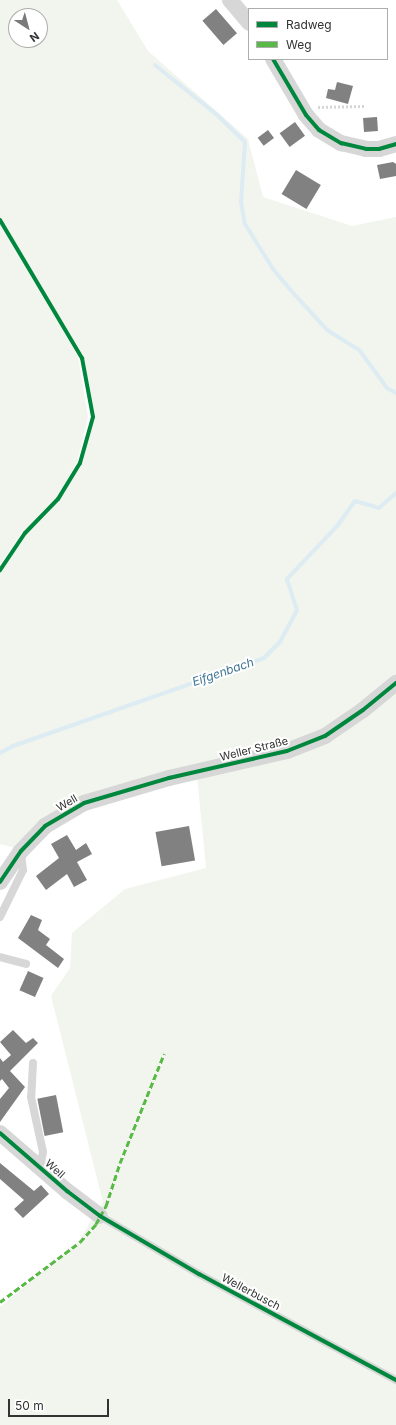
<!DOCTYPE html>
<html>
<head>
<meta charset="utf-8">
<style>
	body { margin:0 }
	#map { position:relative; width:396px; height:1425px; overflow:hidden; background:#fff; font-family:Inter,sans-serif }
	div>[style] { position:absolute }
	.green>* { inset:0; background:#f1f5ed }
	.stream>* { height:4px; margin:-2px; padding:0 2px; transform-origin:2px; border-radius:2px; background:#ddebf3 }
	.building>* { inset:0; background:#818181; transform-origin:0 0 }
	.path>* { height:2.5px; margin-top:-1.25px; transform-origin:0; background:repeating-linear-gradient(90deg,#d6d6d6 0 2px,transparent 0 4px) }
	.lane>* { height:8px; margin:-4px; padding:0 4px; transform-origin:4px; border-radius:4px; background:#d7d7d7 }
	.street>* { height:16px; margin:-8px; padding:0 8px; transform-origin:8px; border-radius:8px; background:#d7d7d7 }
	.quiet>* { height:3px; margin-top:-1.5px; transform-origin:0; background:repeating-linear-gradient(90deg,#58b947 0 6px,transparent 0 9px) }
	.cycleway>* { height:4px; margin:-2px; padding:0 2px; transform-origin:2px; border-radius:2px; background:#00873e }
	span { translate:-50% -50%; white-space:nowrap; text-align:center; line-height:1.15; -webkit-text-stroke:4px #fff; paint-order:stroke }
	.street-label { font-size:11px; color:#333 }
	.water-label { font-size:12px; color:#3f7597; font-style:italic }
	.legend { position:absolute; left:248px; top:8px; width:140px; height:52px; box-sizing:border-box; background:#fff; border:1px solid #adadad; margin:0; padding:5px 7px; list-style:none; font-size:12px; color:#333 }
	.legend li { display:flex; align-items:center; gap:8px; height:20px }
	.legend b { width:20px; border:1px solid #adadad }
	.north { position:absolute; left:8px; top:8px; width:40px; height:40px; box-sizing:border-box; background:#fff; border:1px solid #adadad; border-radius:50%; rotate:144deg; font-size:11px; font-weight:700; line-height:16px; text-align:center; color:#333 }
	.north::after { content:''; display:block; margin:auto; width:14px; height:18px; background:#7a7a7a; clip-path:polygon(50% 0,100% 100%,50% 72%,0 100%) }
	.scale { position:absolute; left:8px; top:1399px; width:101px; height:18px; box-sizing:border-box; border:2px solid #333; border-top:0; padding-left:5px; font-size:12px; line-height:14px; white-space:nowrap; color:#333; -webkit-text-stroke:3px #fff; paint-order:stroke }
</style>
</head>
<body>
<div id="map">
	<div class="green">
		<i style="clip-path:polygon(evenodd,0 0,117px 0,148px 51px,248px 139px,263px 197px,352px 226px,396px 217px,396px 680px,324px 735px,83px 801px,19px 849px,0 844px,0 572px,27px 533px,60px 499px,82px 463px,95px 416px,83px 357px,54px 308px,51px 310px,78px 357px,88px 417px,77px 462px,57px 497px,22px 533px,0 565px,0 0,16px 16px,40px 16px,40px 40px,16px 40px,16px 16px)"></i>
		<i style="clip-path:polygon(396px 687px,396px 1376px,200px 1271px,97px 1211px,103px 1202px,51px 996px,70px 968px,72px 933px,125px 889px,206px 868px,197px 776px,288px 753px)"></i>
		<i style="clip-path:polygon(93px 1217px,396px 1384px,396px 1425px,0 1425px,0 1307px,79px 1241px)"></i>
	</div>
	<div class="stream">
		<i style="left:155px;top:65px;width:78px;rotate:38.8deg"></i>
		<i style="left:216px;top:114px;width:40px;rotate:44deg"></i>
		<i style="left:245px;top:142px;width:60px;rotate:93.8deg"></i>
		<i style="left:241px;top:202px;width:22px;rotate:80deg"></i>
		<i style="left:245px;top:224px;width:53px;rotate:58.1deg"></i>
		<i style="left:273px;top:269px;width:35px;rotate:50deg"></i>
		<i style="left:296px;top:296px;width:46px;rotate:47.6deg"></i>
		<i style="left:327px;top:330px;width:39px;rotate:32deg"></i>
		<i style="left:360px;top:351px;width:46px;rotate:53.9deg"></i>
		<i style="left:387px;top:388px;width:10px;rotate:29deg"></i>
		<i style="left:0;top:753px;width:15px;rotate:-28deg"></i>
		<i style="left:13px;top:746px;width:266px;rotate:-19.3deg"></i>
		<i style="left:264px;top:658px;width:23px;rotate:-45deg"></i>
		<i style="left:280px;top:642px;width:36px;rotate:-62deg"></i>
		<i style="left:297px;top:610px;width:33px;rotate:-108deg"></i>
		<i style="left:287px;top:579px;width:74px;rotate:-46.6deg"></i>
		<i style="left:338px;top:525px;width:29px;rotate:-55deg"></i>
		<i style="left:355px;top:501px;width:25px;rotate:16deg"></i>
		<i style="left:379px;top:508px;width:23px;rotate:-41deg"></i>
	</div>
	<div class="building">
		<i style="left:216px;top:9px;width:32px;height:18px;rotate:49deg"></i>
		<i style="clip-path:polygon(337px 82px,353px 86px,348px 104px,326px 98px,328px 89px,335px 90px)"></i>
		<i style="left:377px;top:117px;width:14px;height:14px;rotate:86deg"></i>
		<i style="left:295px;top:122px;width:17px;height:19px;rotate:54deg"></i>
		<i style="left:268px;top:130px;width:10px;height:13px;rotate:53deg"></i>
		<i style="clip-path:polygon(393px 162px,396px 164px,396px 176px,380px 179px,377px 165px)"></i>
		<i style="left:296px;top:170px;width:29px;height:28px;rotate:31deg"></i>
		<i style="left:189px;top:826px;width:35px;height:34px;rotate:80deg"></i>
		<i style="clip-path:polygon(67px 835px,76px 850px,86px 843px,92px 854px,77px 862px,87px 880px,74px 887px,67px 874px,46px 890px,36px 876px,59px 858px,51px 844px)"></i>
		<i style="clip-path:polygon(31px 915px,42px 920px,38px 930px,50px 939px,46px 945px,64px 959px,58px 968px,18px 938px)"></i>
		<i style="left:28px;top:971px;width:17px;height:21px;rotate:24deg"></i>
		<i style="clip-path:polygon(13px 1030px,26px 1043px,33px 1038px,38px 1043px,10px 1071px,25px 1087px,0 1122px,0 1099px,9px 1088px,2px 1079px,0 1081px,0 1058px,3px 1062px,11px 1055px,0 1042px)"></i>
		<i style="left:56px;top:1095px;width:38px;height:19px;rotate:79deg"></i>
		<i style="clip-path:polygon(0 1163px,34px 1191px,41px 1185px,49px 1194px,23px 1218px,14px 1209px,24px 1200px,0 1179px)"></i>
	</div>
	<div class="path">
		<i style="left:318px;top:107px;width:46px;rotate:-1.2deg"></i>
	</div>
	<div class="lane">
		<i style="left:0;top:917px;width:52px;rotate:-63.9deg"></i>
		<i style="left:23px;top:870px;width:16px;rotate:-97deg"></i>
		<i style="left:0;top:957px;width:27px;rotate:15deg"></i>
		<i style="left:33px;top:1063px;width:34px;rotate:93deg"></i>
		<i style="left:31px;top:1097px;width:56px;rotate:77.7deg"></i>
		<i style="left:43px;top:1152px;width:15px;rotate:101deg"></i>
		<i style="left:100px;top:1216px;width:115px;rotate:30.4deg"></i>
		<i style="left:199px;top:1274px;width:224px;rotate:28.3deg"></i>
	</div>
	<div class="street">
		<i style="left:230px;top:0;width:30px;rotate:50deg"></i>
		<i style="left:273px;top:59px;width:65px;rotate:59.5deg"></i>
		<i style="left:306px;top:115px;width:20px;rotate:49deg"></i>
		<i style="left:319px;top:130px;width:26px;rotate:31deg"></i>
		<i style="left:341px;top:143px;width:26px;rotate:13deg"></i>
		<i style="left:366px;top:149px;width:13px"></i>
		<i style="left:379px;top:149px;width:18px;rotate:-16deg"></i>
		<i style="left:0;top:882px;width:37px;rotate:-56deg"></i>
		<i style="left:21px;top:851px;width:35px;rotate:-46deg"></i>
		<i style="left:45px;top:826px;width:45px;rotate:-30.5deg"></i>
		<i style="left:84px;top:803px;width:89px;rotate:-16.4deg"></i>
		<i style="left:169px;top:778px;width:121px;rotate:-12.9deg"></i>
		<i style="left:287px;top:751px;width:41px;rotate:-21.5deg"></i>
		<i style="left:325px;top:736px;width:46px;rotate:-34.4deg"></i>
		<i style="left:363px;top:710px;width:43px;rotate:-39.3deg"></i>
		<i style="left:0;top:1133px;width:89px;rotate:40.9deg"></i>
		<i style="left:67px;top:1191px;width:41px;rotate:37.1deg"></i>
	</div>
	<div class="quiet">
		<i style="left:0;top:1302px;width:100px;rotate:-36.9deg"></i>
		<i style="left:80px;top:1242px;width:24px;rotate:-48deg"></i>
		<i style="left:96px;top:1224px;width:21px;rotate:-61deg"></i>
		<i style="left:106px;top:1206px;width:45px;rotate:-72deg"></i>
		<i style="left:120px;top:1163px;width:118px;rotate:-68deg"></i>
	</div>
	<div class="cycleway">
		<i style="left:273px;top:59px;width:65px;rotate:59.5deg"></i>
		<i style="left:306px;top:115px;width:20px;rotate:49deg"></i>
		<i style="left:319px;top:130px;width:26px;rotate:31deg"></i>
		<i style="left:341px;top:143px;width:26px;rotate:13deg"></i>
		<i style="left:366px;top:149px;width:13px"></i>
		<i style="left:379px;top:149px;width:18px;rotate:-16deg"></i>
		<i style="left:0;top:220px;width:161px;rotate:59.3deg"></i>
		<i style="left:82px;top:358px;width:60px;rotate:79.4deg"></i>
		<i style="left:93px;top:417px;width:48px;rotate:105.8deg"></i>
		<i style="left:80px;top:463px;width:42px;rotate:121.4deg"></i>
		<i style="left:58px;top:499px;width:47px;rotate:134.1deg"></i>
		<i style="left:25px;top:533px;width:45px;rotate:124deg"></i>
		<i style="left:0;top:882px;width:37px;rotate:-56deg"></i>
		<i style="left:21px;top:851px;width:35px;rotate:-46deg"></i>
		<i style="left:45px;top:826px;width:45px;rotate:-30.5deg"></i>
		<i style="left:84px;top:803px;width:89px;rotate:-16.4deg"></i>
		<i style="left:169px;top:778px;width:121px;rotate:-12.9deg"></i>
		<i style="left:287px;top:751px;width:41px;rotate:-21.5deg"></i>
		<i style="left:325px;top:736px;width:46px;rotate:-34.4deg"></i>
		<i style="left:363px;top:710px;width:43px;rotate:-39.3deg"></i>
		<i style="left:0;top:1133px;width:89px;rotate:40.9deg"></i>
		<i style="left:67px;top:1191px;width:41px;rotate:37.1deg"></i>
		<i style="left:100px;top:1216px;width:115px;rotate:30.4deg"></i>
		<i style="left:199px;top:1274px;width:224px;rotate:28.3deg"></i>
	</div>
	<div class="street-label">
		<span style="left:254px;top:749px;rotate:-14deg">Weller Straße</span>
		<span style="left:67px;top:803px;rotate:-30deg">Well</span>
		<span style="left:55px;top:1169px;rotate:42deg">Well</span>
		<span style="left:251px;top:1292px;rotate:28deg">Wellerbusch</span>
	</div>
	<div class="water-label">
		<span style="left:223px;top:672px;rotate:-19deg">Eifgenbach</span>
	</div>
	<ul class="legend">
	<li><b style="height:5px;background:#00873e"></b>Radweg</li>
	<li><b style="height:5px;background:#58b947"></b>Weg</li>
	</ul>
	<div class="north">N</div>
	<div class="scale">50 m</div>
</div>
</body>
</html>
